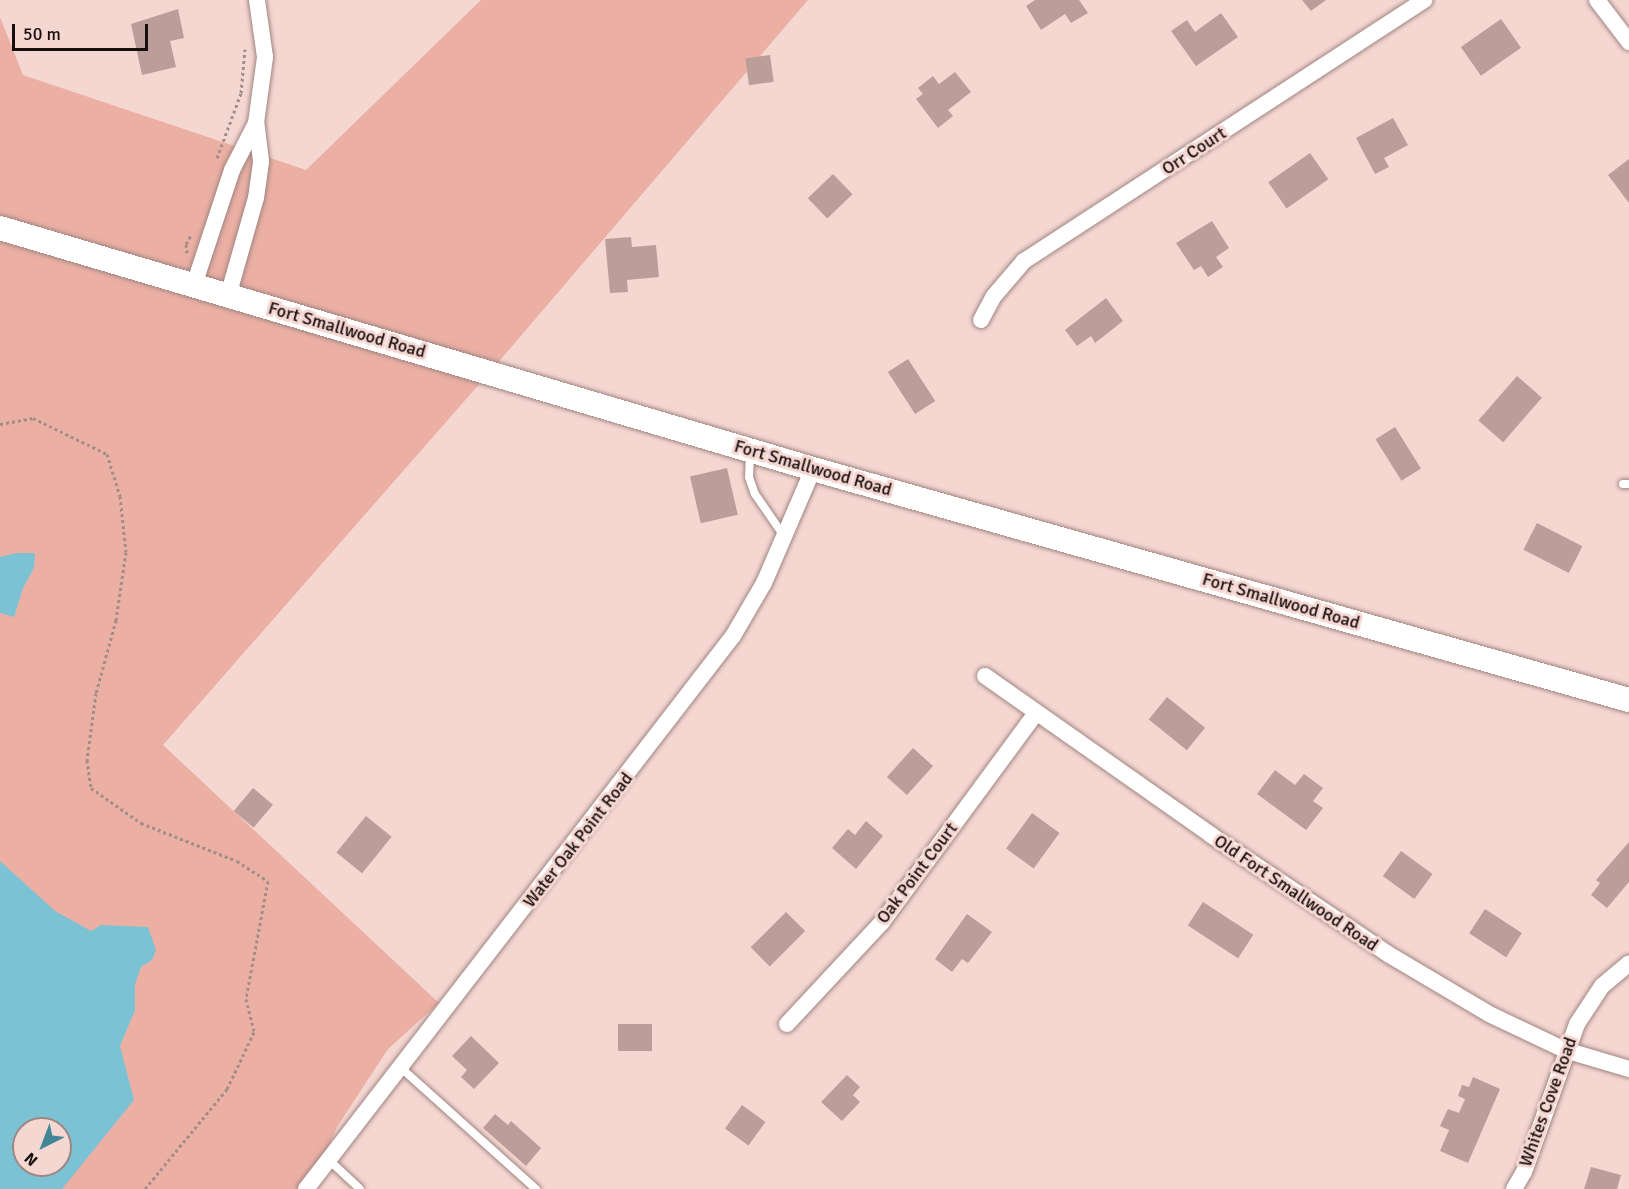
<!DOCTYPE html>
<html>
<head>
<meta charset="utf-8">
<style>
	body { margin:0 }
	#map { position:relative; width:1629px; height:1189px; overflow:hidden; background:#f5d7d2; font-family:Signika,sans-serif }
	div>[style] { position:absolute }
	.green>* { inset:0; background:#ebafa4 }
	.water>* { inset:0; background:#7bc3d4 }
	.building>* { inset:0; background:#bb9e99; transform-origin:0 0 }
	.path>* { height:3px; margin-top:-1.5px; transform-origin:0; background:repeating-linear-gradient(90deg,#a38d89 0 3px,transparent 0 6px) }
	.roads { filter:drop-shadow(0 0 2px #a08580) drop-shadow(0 0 2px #a08580) }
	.service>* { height:8px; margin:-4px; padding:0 4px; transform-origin:4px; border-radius:4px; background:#fff }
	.minor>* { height:16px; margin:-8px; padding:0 8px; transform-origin:8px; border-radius:8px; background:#fff }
	.secondary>* { height:24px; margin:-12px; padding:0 12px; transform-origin:12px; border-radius:12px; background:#fff }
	span { translate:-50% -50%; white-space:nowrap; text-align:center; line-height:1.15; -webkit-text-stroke:6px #f5d7d2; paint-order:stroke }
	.street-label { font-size:18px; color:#180e0d }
	.north { position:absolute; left:12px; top:1117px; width:60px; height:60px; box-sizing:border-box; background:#f5d7d2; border:2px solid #9d8783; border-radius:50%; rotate:222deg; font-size:16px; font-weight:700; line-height:24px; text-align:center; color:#180e0d }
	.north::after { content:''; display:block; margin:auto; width:21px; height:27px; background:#428594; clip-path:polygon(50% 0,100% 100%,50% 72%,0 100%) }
	.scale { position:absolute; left:12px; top:24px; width:136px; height:27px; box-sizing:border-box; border:3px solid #180e0d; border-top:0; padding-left:8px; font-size:18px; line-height:21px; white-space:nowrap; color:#180e0d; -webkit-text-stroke:4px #f5d7d2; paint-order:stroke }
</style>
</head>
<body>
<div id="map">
	<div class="green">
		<i style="clip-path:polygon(evenodd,481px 0,808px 0,496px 365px,163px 745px,439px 1003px,388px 1049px,337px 1127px,310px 1189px,0 1189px,0 17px,23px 75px,306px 170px,481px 0,24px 1129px,60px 1129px,60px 1165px,24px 1165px,24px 1129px)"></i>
	</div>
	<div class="water">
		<i style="clip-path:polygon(16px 553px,35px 553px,34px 568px,23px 588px,14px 617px,0 613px,0 557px)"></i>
		<i style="clip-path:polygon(evenodd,0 861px,55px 911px,91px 931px,101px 925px,148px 927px,156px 950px,152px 960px,141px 967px,135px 984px,135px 1010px,120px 1046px,134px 1100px,62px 1189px,0 1189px,0 861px,24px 1129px,60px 1129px,60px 1165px,24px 1165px,24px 1129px)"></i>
	</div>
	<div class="building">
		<i style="clip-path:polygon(1035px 0,1079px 0,1088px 13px,1071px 23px,1065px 14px,1041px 30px,1026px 6px)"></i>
		<i style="clip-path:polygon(1302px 0,1326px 0,1311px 11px)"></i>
		<i style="clip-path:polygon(178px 9px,184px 38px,170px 41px,176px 67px,142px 75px,131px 24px)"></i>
		<i style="clip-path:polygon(1221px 13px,1238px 37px,1196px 66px,1171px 31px,1187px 20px,1195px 32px)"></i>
		<i style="left:1501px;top:19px;width:35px;height:49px;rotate:55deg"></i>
		<i style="left:770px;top:55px;width:27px;height:25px;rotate:82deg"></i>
		<i style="clip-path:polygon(955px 72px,971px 92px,948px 110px,953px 116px,938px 128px,916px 99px,923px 94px,918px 88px,933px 76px,939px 84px)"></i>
		<i style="clip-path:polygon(1393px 118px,1408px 145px,1384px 158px,1389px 167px,1375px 174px,1356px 138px)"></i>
		<i style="left:1310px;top:153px;width:32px;height:51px;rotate:55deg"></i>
		<i style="clip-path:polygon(1629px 159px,1629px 203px,1608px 175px)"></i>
		<i style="left:833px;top:174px;width:28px;height:35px;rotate:46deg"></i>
		<i style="clip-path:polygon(1212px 221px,1229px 248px,1216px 257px,1223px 267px,1208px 277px,1201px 266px,1194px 270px,1176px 243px)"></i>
		<i style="clip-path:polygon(631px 237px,632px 247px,656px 245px,659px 277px,627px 280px,628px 292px,610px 293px,605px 239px)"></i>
		<i style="clip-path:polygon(1106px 298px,1123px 321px,1095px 343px,1091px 336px,1077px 346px,1065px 330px)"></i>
		<i style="left:908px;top:359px;width:50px;height:24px;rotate:57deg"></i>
		<i style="left:1517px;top:376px;width:33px;height:59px;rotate:41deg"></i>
		<i style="left:1395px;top:427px;width:49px;height:23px;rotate:58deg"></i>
		<i style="left:727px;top:468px;width:48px;height:38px;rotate:77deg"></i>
		<i style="left:1537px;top:523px;width:51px;height:30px;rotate:27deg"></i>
		<i style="left:1167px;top:697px;width:49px;height:29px;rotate:39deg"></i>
		<i style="left:913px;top:748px;width:27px;height:39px;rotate:42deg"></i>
		<i style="clip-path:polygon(1275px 770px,1295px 785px,1304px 774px,1323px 788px,1313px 801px,1323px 808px,1306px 830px,1257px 794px)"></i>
		<i style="left:253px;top:788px;width:26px;height:30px;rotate:40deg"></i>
		<i style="left:1032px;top:813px;width:34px;height:44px;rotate:36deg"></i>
		<i style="left:366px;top:816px;width:33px;height:47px;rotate:39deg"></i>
		<i style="clip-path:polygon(866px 821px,883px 836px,856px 869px,832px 848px,848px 829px,855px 835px)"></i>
		<i style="clip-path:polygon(1629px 842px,1629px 882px,1607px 908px,1591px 895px,1600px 883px,1596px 880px)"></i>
		<i style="left:1401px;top:851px;width:39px;height:31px;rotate:36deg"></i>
		<i style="left:1203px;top:902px;width:60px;height:28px;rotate:33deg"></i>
		<i style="left:1485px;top:909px;width:44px;height:29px;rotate:33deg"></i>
		<i style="left:786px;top:912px;width:27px;height:50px;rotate:45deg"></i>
		<i style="clip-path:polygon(967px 914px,992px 932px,968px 963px,962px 959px,952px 972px,935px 959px)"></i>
		<i style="left:652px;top:1024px;width:27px;height:34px;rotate:90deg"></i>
		<i style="clip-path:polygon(471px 1036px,499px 1063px,474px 1089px,461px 1077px,467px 1070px,452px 1056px)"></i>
		<i style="clip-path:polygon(847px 1075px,860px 1087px,853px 1095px,860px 1102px,842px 1121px,821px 1102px)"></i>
		<i style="clip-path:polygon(1473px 1077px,1500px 1089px,1468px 1163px,1440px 1151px,1449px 1130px,1440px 1126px,1448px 1109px,1459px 1113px,1465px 1099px,1458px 1096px,1462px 1085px,1469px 1087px)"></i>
		<i style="left:742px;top:1105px;width:29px;height:29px;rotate:36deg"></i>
		<i style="clip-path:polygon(495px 1114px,508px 1125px,511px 1121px,541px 1148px,526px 1166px,483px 1128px)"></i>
		<i style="clip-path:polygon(1591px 1167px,1621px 1175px,1617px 1189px,1584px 1189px)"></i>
	</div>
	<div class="path">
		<i style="left:217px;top:158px;width:69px;rotate:-69.7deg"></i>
		<i style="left:241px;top:93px;width:44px;rotate:-84.8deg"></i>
		<i style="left:187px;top:253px;width:9px;rotate:-96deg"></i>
		<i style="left:186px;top:244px;width:10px;rotate:-61deg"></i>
		<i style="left:0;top:424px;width:34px;rotate:-10deg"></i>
		<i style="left:33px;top:418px;width:82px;rotate:25.9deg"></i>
		<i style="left:107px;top:454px;width:44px;rotate:72.8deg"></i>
		<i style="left:120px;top:496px;width:56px;rotate:83.9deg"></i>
		<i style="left:126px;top:552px;width:69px;rotate:98.4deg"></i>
		<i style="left:116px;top:620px;width:76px;rotate:105.3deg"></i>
		<i style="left:96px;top:693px;width:68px;rotate:97.7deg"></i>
		<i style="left:87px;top:760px;width:28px;rotate:82deg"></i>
		<i style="left:91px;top:788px;width:61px;rotate:35deg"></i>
		<i style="left:141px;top:823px;width:103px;rotate:21.6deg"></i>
		<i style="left:237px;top:861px;width:37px;rotate:33deg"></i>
		<i style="left:268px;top:881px;width:120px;rotate:100.6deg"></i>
		<i style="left:246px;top:999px;width:34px;rotate:76deg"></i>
		<i style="left:254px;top:1032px;width:63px;rotate:115.3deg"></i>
		<i style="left:227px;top:1089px;width:129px;rotate:129.4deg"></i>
	</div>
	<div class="roads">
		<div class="service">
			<i style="left:750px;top:451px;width:26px;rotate:92deg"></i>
			<i style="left:749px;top:477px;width:18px;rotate:71deg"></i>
			<i style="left:755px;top:494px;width:51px;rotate:55.4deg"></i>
			<i style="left:1623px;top:484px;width:6px"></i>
			<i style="left:400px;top:1067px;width:183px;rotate:41.9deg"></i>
			<i style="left:329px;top:1160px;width:42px;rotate:43.1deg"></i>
		</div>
		<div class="minor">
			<i style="left:1597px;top:0;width:53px;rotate:52.7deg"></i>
			<i style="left:194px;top:285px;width:121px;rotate:-71.7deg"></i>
			<i style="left:232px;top:170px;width:53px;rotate:-62.9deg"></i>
			<i style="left:228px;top:296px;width:102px;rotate:-74.1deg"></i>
			<i style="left:256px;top:198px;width:37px;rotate:-82deg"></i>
			<i style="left:261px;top:161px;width:38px;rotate:-97deg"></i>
			<i style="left:256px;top:123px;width:67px;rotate:-82.2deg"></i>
			<i style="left:265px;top:57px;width:58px;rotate:-98deg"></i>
			<i style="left:981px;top:320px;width:27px;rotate:-62deg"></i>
			<i style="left:994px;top:296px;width:46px;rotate:-49.4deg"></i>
			<i style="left:1024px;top:261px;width:478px;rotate:-33.1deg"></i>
			<i style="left:985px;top:676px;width:276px;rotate:35.1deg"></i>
			<i style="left:1211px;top:835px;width:213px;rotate:33.9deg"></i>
			<i style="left:1388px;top:954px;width:117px;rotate:30.7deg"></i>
			<i style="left:1489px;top:1014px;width:84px;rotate:25.3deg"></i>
			<i style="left:1565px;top:1050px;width:67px;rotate:16.5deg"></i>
			<i style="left:787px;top:1024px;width:139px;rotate:-47deg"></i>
			<i style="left:882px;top:922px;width:260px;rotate:-53.6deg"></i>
			<i style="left:306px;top:1189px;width:699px;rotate:-52.33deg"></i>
			<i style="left:733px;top:636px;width:61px;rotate:-59.7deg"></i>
			<i style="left:764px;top:583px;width:124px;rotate:-66.7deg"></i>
			<i style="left:1514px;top:1189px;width:20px;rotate:-60deg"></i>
			<i style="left:1524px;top:1172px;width:157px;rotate:-70.3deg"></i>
			<i style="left:1577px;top:1024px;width:45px;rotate:-56.7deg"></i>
			<i style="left:1602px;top:986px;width:35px;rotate:-40deg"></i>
		</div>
		<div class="secondary">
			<i style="left:0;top:228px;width:848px;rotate:16.51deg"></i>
			<i style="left:813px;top:469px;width:848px;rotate:15.81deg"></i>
		</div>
	</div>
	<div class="street-label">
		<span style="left:1194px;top:151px;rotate:-33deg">Orr Court</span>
		<span style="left:347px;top:330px;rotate:16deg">Fort Smallwood Road</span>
		<span style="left:813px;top:468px;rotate:16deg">Fort Smallwood Road</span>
		<span style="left:1281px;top:601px;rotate:16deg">Fort Smallwood Road</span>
		<span style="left:578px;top:840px;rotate:-52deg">Water Oak Point Road</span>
		<span style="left:917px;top:873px;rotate:-53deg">Oak Point Court</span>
		<span style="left:1296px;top:893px;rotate:34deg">Old Fort Smallwood Road</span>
		<span style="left:1548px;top:1102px;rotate:-70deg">Whites Cove Road</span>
	</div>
	<div class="north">N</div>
	<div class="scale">50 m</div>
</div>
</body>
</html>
